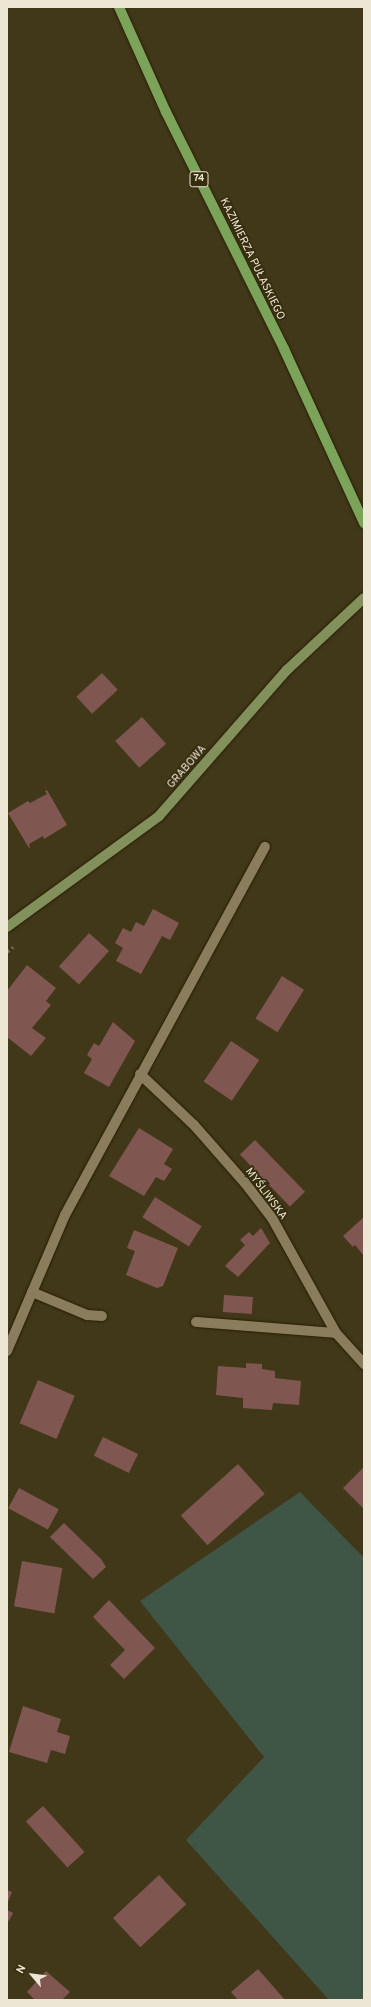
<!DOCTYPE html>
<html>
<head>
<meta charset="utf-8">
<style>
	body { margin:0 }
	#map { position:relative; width:371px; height:2007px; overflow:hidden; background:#413719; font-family:Overpass,sans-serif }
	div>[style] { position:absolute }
	.green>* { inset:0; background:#3f5646 }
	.building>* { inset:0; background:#805750; transform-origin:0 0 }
	.path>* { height:2.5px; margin-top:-1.25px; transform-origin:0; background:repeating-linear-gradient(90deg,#7a7258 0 3px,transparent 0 6px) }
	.roads { filter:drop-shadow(0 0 1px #271e01) drop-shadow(0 0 1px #271e01) }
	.lane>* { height:10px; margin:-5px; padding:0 5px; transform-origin:5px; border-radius:5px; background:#897d5d }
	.street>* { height:10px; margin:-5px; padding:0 5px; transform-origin:5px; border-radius:5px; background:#897d5d }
	.secondary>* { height:10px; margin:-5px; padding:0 5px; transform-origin:5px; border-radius:5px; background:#82905c }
	.primary>* { height:10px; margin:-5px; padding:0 5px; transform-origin:5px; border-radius:5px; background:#7ba45a }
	span { translate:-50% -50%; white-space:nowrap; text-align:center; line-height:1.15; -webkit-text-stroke:3.5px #362d0e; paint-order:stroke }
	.shield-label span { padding:1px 3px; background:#362d0e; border:1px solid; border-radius:3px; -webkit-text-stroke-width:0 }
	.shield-label { font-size:10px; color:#ece7d5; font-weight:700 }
	.street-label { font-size:11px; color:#ece7d5 }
	.frame { position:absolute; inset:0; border:8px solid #ece7d5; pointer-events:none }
	.north { position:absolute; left:12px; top:1955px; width:40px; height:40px; -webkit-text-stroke:3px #362d0e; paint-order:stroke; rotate:298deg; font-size:11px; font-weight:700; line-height:16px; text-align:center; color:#ece7d5 }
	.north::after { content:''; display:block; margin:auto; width:14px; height:18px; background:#ece7d5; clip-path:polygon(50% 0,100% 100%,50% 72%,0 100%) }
</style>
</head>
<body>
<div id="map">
	<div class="green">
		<i style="clip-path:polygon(300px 1492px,364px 1558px,364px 2000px,329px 2000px,186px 1840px,264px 1757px,140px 1601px)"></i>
	</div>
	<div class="building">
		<i style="left:102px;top:673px;width:23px;height:35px;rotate:47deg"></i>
		<i style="left:142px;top:717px;width:36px;height:36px;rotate:48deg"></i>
		<i style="clip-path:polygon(47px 790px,67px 825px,44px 839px,43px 836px,29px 844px,30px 847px,29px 848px,8px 813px,28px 801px,30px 803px,47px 794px,45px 791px)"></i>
		<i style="clip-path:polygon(153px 909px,179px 923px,170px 940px,162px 936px,141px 974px,116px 961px,123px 948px,115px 943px,123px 928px,131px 932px,136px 922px,144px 926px)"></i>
		<i style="left:89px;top:933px;width:27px;height:45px;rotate:42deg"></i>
		<i style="clip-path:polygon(27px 965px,56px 988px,46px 1001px,51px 1005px,32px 1028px,46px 1038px,31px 1056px,7px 1037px,7px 991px)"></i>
		<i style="left:282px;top:976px;width:26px;height:50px;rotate:32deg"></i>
		<i style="clip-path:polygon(113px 1022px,135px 1041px,109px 1087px,84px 1073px,92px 1059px,87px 1055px,94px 1043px,99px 1046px)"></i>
		<i style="left:231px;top:1041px;width:34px;height:49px;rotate:34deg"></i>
		<i style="clip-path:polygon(139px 1128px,173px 1149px,164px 1164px,172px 1169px,164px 1181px,156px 1177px,144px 1196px,109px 1176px)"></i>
		<i style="left:255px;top:1140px;width:72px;height:21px;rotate:46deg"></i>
		<i style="left:155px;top:1197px;width:55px;height:24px;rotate:32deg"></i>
		<i style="clip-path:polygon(364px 1217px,364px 1256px,355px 1245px,353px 1247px,343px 1236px)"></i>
		<i style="clip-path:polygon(261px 1228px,270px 1243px,238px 1277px,225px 1266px,245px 1245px,240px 1240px,249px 1232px,253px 1236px)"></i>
		<i style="clip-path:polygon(134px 1230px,178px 1248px,163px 1286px,157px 1288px,126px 1275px,135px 1251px,127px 1248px)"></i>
		<i style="left:224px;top:1295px;width:29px;height:17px;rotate:4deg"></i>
		<i style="clip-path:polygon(246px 1363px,262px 1364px,262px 1369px,275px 1371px,275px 1378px,301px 1381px,299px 1405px,273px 1403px,272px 1410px,243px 1408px,243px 1398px,216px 1395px,218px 1366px,246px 1368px)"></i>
		<i style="left:38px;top:1380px;width:40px;height:47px;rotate:23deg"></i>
		<i style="left:103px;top:1437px;width:39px;height:21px;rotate:26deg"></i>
		<i style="left:238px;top:1464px;width:40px;height:77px;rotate:48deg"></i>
		<i style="clip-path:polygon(364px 1467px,364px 1509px,343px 1488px)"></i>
		<i style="left:19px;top:1488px;width:45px;height:23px;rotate:28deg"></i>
		<i style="clip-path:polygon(64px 1523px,101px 1559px,106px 1567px,93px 1579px,50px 1537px)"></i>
		<i style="left:22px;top:1561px;width:41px;height:46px;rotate:10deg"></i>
		<i style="clip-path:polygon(109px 1600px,155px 1648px,124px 1679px,110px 1665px,125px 1650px,93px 1617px)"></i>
		<i style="clip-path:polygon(23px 1706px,61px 1719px,57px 1732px,70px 1736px,65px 1754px,51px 1750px,47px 1763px,9px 1752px)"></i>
		<i style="left:43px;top:1806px;width:62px;height:23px;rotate:48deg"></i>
		<i style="left:159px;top:1875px;width:40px;height:63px;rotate:47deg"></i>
		<i style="clip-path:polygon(7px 1890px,12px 1892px,7px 1904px)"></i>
		<i style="clip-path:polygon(7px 1910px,13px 1913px,9px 1921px,7px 1920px)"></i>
		<i style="clip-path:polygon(258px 1969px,285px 2000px,238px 2000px,231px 1992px)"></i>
		<i style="clip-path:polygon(46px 1971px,70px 1992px,62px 2000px,35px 2000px,27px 1992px)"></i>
	</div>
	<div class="path">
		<i style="left:7px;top:952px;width:8px;rotate:-40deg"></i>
	</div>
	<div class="roads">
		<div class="lane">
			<i style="left:32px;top:1292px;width:60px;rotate:22.7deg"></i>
			<i style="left:87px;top:1315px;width:15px;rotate:4deg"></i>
			<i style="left:196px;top:1322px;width:140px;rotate:4.5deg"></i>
		</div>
		<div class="street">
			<i style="left:140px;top:1074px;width:74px;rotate:43.4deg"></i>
			<i style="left:194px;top:1125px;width:77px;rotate:48.7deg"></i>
			<i style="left:245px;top:1183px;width:44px;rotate:52.4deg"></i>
			<i style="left:272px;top:1218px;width:132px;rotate:60.9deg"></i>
			<i style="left:336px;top:1333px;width:42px;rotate:47.9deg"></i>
			<i style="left:7px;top:1351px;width:148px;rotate:-66.9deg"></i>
			<i style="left:65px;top:1215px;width:419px;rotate:-61.5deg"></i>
		</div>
		<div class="secondary">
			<i style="left:7px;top:927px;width:188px;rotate:-36.1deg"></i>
			<i style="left:159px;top:816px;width:194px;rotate:-48.8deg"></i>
			<i style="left:287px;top:670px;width:105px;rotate:-43.1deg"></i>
		</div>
		<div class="primary">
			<i style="left:119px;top:7px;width:115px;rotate:65.9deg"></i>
			<i style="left:166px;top:112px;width:265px;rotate:63.5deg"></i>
			<i style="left:284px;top:349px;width:192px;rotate:65.3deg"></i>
		</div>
	</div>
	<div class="shield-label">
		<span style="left:199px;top:179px">74</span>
	</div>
	<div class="street-label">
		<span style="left:252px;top:259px;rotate:64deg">KAZIMIERZA PUŁASKIEGO</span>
		<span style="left:187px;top:767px;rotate:-49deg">GRABOWA</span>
		<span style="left:266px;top:1194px;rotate:53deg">MYŚLIWSKA</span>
	</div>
	<div class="frame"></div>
	<div class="north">N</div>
</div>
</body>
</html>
